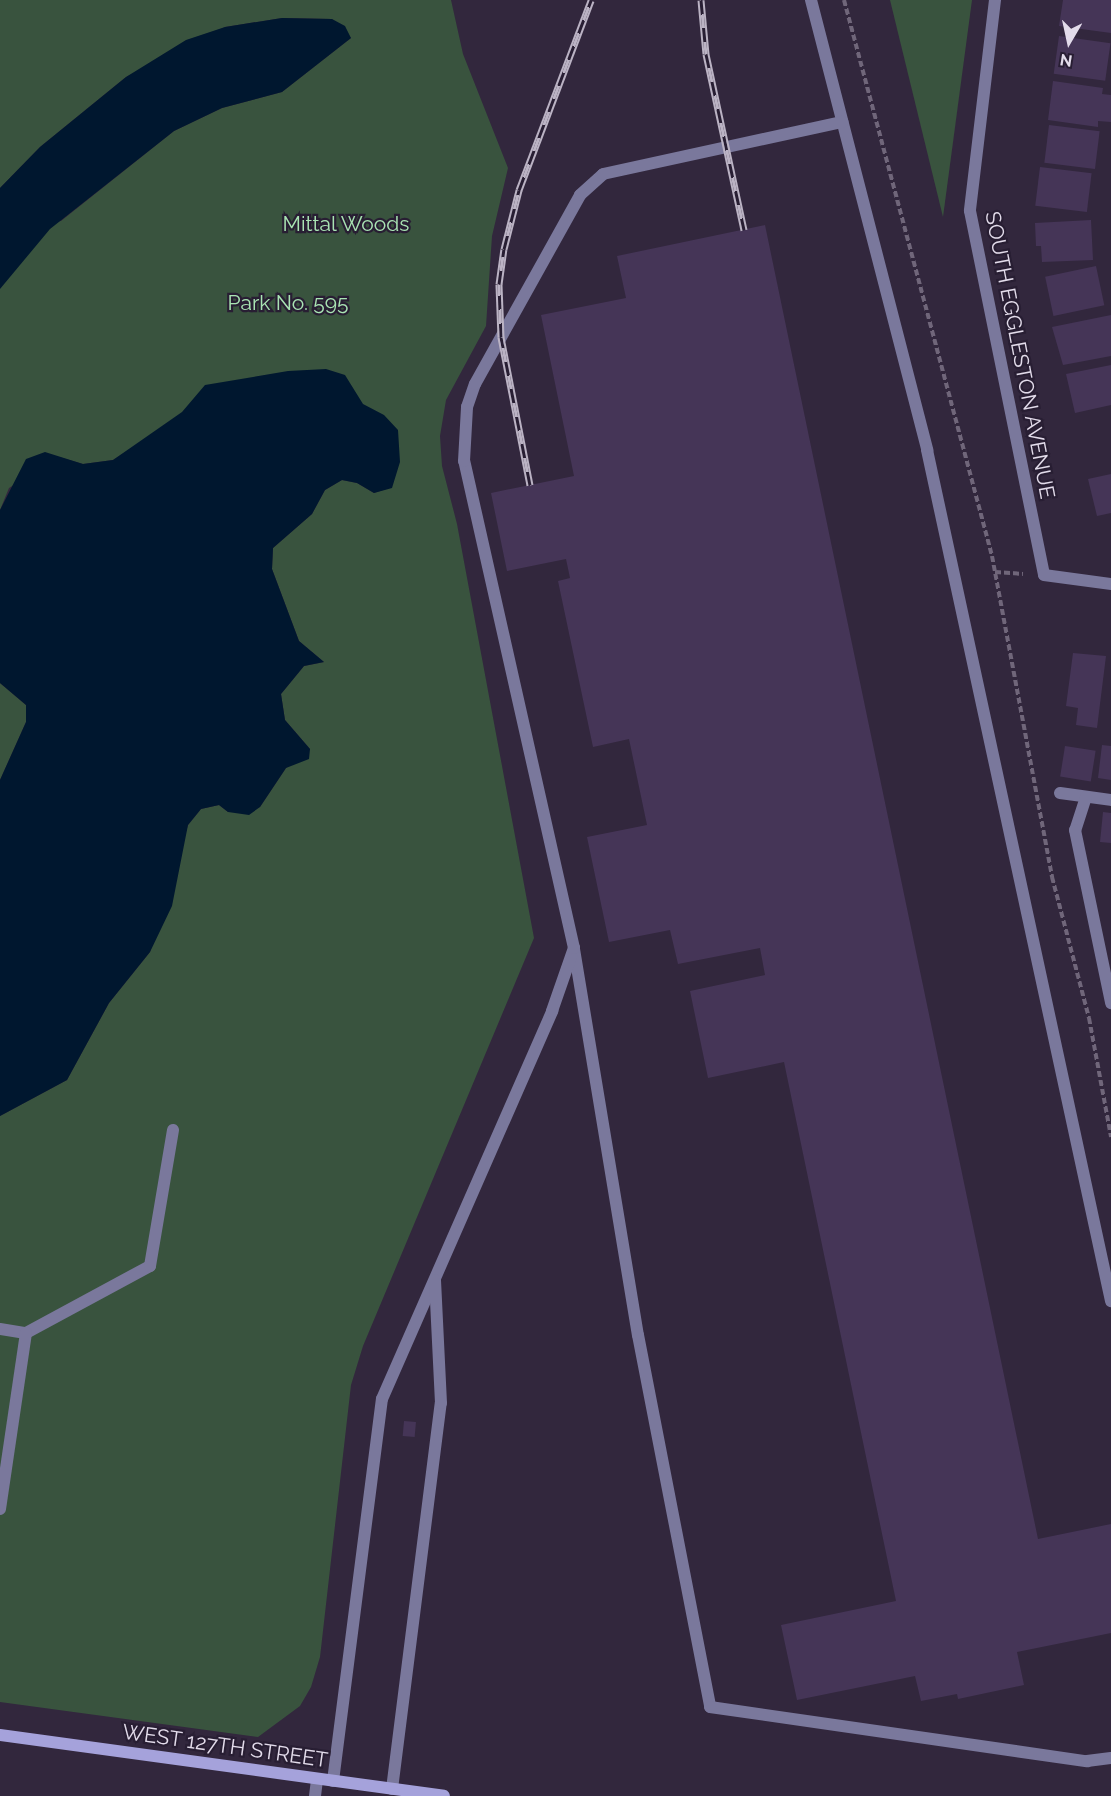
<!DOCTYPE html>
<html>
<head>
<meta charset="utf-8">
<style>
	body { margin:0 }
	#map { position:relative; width:1111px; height:1796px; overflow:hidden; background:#32273d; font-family:Raleway,sans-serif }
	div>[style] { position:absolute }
	.green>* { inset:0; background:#39533e }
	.water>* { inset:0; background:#00172f }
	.building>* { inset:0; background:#453557; transform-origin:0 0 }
	.path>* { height:4px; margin-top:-2px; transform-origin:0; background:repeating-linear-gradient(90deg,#70667a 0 6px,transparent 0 9px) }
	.lane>* { height:12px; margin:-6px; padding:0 6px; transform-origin:6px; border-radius:6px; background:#7a789c }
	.street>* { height:12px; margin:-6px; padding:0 6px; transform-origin:6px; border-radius:6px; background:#7a789c }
	.secondary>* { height:12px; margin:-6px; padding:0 6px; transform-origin:6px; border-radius:6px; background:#a5a2db }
	.rail>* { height:7px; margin-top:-3.5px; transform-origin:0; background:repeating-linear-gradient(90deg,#281e33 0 14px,#bbb3c4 0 28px); box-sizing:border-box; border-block:2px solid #bbb3c4 }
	span { translate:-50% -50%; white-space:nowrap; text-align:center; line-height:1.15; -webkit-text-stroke:4.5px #281e33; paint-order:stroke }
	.park-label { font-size:21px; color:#a9e4b3 }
	.street-label { font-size:21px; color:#e3dceb }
	.north { position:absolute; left:1039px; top:12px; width:60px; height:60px; -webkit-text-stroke:4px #281e33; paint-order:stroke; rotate:189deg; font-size:16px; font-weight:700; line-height:24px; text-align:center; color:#e3dceb }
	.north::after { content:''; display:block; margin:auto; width:21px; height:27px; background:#e3dceb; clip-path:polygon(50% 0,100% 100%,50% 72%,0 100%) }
</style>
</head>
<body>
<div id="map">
	<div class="green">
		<i style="clip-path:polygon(0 0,451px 0,463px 54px,508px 168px,492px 236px,486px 326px,446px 400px,440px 436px,442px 466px,457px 524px,534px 938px,363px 1346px,351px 1385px,320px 1657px,311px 1687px,300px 1706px,258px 1737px,0 1702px,0 1116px,67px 1080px,109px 1003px,150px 952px,188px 825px,201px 809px,219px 805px,228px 812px,260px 807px,286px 768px,310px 749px,285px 720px,281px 694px,304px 666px,324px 662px,299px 641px,272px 569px,273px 548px,312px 514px,325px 490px,342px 480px,357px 483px,374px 493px,392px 487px,136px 445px,113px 460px,83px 464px,59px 457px,9px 488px,0 510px,0 231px,61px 221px,174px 131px,222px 108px,282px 92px,351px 38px,332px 19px,282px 18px,225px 27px,126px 77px,40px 147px,0 188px)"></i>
		<i style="clip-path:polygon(890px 0,972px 0,943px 217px)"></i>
		<i style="clip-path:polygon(0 683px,26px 705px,26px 722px,0 780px)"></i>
	</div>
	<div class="water">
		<i style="clip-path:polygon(282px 18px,332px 19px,345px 26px,351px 38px,282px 92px,222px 108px,174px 131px,50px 229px,0 289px,0 188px,40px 147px,126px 77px,186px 40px,225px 27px)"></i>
		<i style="clip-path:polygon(326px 369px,345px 375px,363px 404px,384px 415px,398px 430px,400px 462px,392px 488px,374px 493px,357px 483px,342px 480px,325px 490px,312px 514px,273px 548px,272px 569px,299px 641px,324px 662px,304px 666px,281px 694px,285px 720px,310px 749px,309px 759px,286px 768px,260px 807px,249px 815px,228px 812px,219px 805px,201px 809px,188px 825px,172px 906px,150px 952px,109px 1003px,67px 1080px,0 1116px,0 780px,26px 722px,26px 705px,0 683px,0 510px,26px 459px,45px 452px,83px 464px,113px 460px,182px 412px,205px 385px,288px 371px)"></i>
	</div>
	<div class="building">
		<i style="clip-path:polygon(1063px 0,1111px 0,1111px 33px,1059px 26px)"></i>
		<i style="left:1059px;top:36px;width:52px;height:38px;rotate:8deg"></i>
		<i style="clip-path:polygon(1053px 81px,1103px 88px,1102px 94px,1111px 95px,1111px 122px,1098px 121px,1098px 127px,1048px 120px)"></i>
		<i style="left:1049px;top:125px;width:51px;height:38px;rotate:7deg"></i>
		<i style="left:1040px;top:167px;width:52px;height:39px;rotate:7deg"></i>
		<i style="clip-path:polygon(1091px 220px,1093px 260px,1042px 262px,1041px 246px,1036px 246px,1035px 223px)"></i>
		<i style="clip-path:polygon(765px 225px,1038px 1539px,1111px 1524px,1111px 1633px,1017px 1652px,1024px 1685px,958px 1699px,957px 1694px,921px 1701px,915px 1676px,797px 1700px,781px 1625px,896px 1601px,784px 1062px,708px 1078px,690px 991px,765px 975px,760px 948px,678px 964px,670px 930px,609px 942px,587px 837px,647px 825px,629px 739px,593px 747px,558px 581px,570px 578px,566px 559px,507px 571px,491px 493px,574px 476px,541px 315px,626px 298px,617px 256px)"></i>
		<i style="left:1096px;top:266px;width:40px;height:52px;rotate:78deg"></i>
		<i style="clip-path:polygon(1111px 315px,1111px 356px,1063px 365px,1052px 327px)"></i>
		<i style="clip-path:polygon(1111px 365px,1111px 405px,1075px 413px,1066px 374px)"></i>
		<i style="clip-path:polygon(1111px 474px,1111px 513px,1097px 516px,1088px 479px)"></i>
		<i style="clip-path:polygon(1073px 653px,1106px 656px,1097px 728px,1076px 725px,1078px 708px,1066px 706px)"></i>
		<i style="clip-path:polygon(1102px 745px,1111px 746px,1111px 780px,1098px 778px)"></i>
		<i style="left:1065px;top:746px;width:31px;height:31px;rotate:9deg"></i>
		<i style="clip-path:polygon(1103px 812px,1111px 813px,1111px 843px,1100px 842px)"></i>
		<i style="left:404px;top:1421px;width:12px;height:15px;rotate:5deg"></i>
	</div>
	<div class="path">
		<i style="left:844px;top:0;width:575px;rotate:75.09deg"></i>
		<i style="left:992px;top:556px;width:327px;rotate:79.4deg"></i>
		<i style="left:1052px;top:877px;width:146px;rotate:75.3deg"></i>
		<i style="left:1089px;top:1018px;width:121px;rotate:79.5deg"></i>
		<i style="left:995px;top:572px;width:28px;rotate:4deg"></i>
	</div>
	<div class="lane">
		<i style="left:811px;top:0;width:465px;rotate:75.5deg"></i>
		<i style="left:927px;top:450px;width:871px;rotate:77.8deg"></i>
		<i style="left:1060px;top:793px;width:51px;rotate:7.8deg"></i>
		<i style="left:1086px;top:797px;width:35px;rotate:108deg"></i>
		<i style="left:1075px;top:830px;width:177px;rotate:78.2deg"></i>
		<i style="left:574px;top:949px;width:391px;rotate:80.6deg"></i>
		<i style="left:638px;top:1335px;width:379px;rotate:79deg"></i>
		<i style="left:710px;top:1707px;width:381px;rotate:8.2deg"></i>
		<i style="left:1087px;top:1761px;width:24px;rotate:-7deg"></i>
		<i style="left:0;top:1329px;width:26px;rotate:9deg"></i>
		<i style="left:26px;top:1333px;width:141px;rotate:-28.4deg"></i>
		<i style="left:150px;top:1266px;width:138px;rotate:-80.4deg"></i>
		<i style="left:0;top:1509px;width:178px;rotate:-81.6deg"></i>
		<i style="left:333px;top:1781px;width:385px;rotate:-82.7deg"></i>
		<i style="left:382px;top:1399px;width:424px;rotate:-66.3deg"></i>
		<i style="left:552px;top:1011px;width:67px;rotate:-70.8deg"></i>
		<i style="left:574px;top:948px;width:499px;rotate:-102.7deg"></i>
		<i style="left:464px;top:461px;width:54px;rotate:-86.8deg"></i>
		<i style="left:467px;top:407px;width:24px;rotate:-71deg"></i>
		<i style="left:475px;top:384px;width:216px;rotate:-60.9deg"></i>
		<i style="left:580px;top:195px;width:31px;rotate:-42deg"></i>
		<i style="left:603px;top:174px;width:245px;rotate:-12.3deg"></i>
		<i style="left:392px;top:1789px;width:389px;rotate:-82.8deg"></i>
		<i style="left:441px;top:1403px;width:123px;rotate:-92.8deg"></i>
	</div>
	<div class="street">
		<i style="left:995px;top:0;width:212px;rotate:96.8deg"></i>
		<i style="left:970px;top:211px;width:371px;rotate:78.5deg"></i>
		<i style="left:1044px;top:575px;width:68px;rotate:7.7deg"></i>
		<i style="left:315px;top:1796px;width:17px;rotate:-83deg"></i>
	</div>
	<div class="secondary">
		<i style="left:0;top:1735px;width:448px;rotate:7.8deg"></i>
	</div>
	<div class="rail">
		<i style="left:701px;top:0;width:54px;rotate:84.7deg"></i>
		<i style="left:706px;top:54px;width:180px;rotate:77.8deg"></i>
		<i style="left:530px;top:485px;width:151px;rotate:-101.1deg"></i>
		<i style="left:501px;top:337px;width:53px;rotate:-92.2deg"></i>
		<i style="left:499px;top:284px;width:35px;rotate:-82deg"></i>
		<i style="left:504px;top:249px;width:61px;rotate:-75.7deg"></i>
		<i style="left:519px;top:190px;width:203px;rotate:-69.2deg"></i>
	</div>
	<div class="park-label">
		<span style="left:346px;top:224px">Mittal Woods</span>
		<span style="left:288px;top:303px">Park No. 595</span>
	</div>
	<div class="street-label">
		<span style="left:1020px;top:355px;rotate:79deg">SOUTH EGGLESTON AVENUE</span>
		<span style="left:225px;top:1746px;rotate:8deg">WEST 127TH STREET</span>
	</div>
	<div class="north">N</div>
</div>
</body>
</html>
